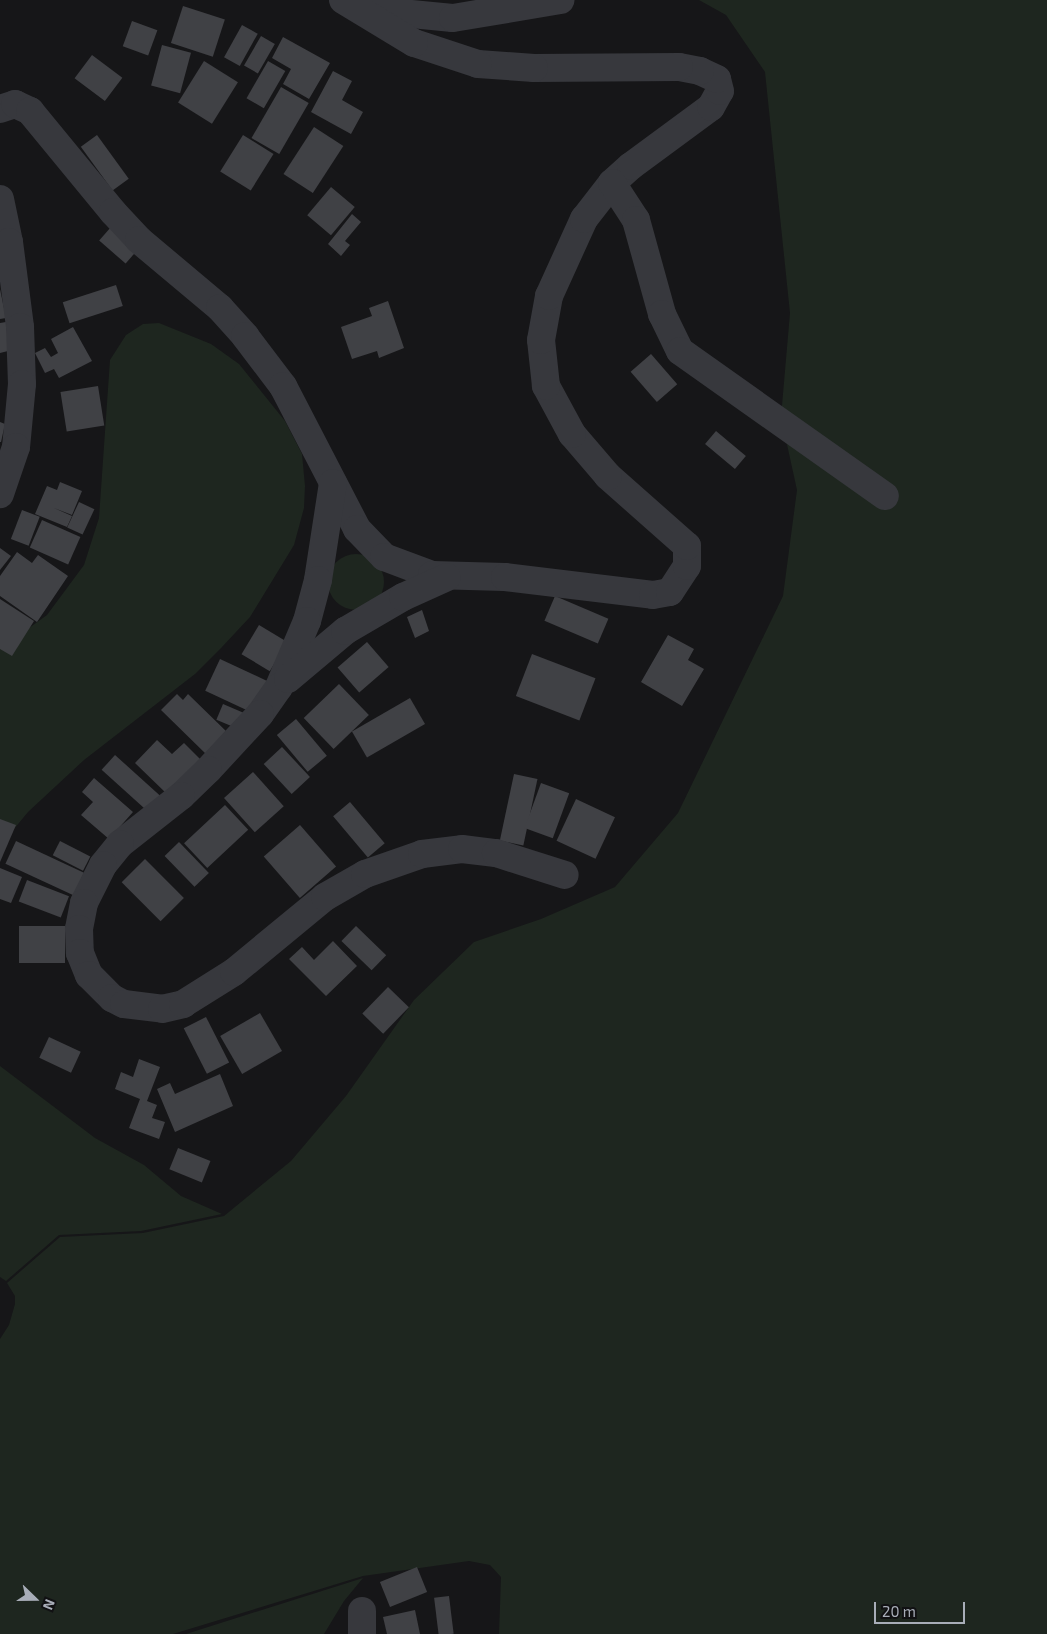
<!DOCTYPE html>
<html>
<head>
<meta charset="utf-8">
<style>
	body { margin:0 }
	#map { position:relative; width:1047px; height:1634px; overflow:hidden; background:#161618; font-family:"Exo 2",sans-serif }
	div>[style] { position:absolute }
	.green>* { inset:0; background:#1e261f }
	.round { border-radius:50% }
	.building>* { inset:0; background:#404145; transform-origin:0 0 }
	.minor>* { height:28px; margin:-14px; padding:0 14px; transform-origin:14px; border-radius:14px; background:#37383d }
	span { translate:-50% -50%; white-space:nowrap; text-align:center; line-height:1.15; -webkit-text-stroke:4px #111113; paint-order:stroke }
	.north { position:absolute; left:10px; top:1574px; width:50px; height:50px; -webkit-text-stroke:4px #111113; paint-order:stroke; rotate:112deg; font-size:14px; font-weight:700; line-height:20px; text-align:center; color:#a8adb8 }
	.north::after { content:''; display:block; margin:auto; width:18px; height:22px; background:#a8adb8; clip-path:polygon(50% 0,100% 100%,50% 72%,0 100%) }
	.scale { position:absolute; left:874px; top:1602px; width:91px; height:22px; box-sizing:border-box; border:2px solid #a8adb8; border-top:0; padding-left:6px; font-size:15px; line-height:18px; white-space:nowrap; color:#a8adb8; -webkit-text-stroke:4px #111113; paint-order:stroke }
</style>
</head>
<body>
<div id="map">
	<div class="green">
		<i style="clip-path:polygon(699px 0,1047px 0,1047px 1634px,499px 1634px,501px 1577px,490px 1565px,469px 1561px,363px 1576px,173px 1634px,0 1634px,0 1339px,9px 1325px,15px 1304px,15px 1296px,7px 1283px,60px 1237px,143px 1233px,224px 1216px,291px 1161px,346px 1096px,414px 1000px,474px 942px,541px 919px,615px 887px,678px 813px,783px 596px,797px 490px,781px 417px,790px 313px,765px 72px,726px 15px)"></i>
		<i style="clip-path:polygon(159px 323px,211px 344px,239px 364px,285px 421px,302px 454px,305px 486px,304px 508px,294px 545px,250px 617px,222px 647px,195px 674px,84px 760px,28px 812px,0 846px,0 649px,47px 615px,84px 565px,99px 518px,110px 360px,126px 335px,143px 324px)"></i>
		<i class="round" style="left:328px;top:554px;width:56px;height:56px"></i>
		<i style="clip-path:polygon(0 1066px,95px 1138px,144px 1165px,181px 1196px,222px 1214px,141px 1231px,59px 1235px,6px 1281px,0 1277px)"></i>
		<i style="clip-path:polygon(363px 1578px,344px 1601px,324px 1634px,186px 1634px)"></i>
	</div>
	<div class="building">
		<i style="left:183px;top:6px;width:44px;height:39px;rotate:18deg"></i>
		<i style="left:132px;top:21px;width:27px;height:27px;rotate:20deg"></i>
		<i style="left:242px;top:25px;width:18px;height:37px;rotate:29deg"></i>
		<i style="left:261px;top:36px;width:16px;height:34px;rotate:30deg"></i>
		<i style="clip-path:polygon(283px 37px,330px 63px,309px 99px,283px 84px,291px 69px,272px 58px)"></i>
		<i style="left:162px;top:45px;width:30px;height:42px;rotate:15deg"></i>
		<i style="left:92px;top:55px;width:38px;height:29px;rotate:37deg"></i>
		<i style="left:204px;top:61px;width:40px;height:49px;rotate:32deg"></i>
		<i style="left:268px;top:61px;width:20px;height:43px;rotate:30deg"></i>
		<i style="clip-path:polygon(333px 71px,352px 81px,342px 100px,363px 112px,351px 134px,311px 112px)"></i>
		<i style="left:281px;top:87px;width:32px;height:59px;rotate:30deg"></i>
		<i style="left:314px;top:127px;width:35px;height:56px;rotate:33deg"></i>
		<i style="left:97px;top:135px;width:54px;height:20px;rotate:54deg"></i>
		<i style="left:243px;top:135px;width:36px;height:43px;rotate:32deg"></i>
		<i style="left:331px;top:187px;width:31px;height:37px;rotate:40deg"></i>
		<i style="clip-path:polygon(352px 214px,361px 222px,345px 241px,350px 245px,341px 256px,328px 244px)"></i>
		<i style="left:111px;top:227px;width:35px;height:18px;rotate:41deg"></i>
		<i style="left:116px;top:285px;width:22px;height:56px;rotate:72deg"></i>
		<i style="clip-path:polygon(0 289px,6px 318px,0 319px)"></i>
		<i style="clip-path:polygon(388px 301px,404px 348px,379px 358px,377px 351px,352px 359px,341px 327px,372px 316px,369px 308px)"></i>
		<i style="clip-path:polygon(6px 322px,12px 350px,0 353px,0 323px)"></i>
		<i style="clip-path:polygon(73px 327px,92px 361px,59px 378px,54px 369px,45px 373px,35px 353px,45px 348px,51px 357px,58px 353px,51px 339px)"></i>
		<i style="left:651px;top:354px;width:40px;height:27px;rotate:49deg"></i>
		<i style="left:98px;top:386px;width:40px;height:38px;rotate:81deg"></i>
		<i style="clip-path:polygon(0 422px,5px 424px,1px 442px,0 442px)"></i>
		<i style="left:716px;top:431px;width:39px;height:17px;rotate:40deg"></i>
		<i style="clip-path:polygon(60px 482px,82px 491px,72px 515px,54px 508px,72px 516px,67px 527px,35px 514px,47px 486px,57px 490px)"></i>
		<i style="left:79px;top:502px;width:17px;height:28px;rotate:25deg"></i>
		<i style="left:22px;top:510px;width:19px;height:31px;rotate:21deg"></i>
		<i style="left:42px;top:520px;width:42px;height:30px;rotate:24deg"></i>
		<i style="clip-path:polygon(0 548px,11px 556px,0 570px)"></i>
		<i style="clip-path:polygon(17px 552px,32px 563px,38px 555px,68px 576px,37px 622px,0 596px,0 576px)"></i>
		<i style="left:555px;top:596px;width:58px;height:27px;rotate:23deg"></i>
		<i style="clip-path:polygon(0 599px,34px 621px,12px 656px,0 649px)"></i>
		<i style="clip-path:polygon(422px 610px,429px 631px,415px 638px,407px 617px)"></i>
		<i style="left:259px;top:625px;width:33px;height:34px;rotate:31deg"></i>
		<i style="clip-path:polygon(668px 635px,694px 649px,688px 660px,704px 669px,682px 706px,641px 682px)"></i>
		<i style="left:367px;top:642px;width:33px;height:39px;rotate:49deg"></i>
		<i style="left:532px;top:654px;width:68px;height:45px;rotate:21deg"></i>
		<i style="left:220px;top:659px;width:52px;height:35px;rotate:25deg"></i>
		<i style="left:339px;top:684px;width:43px;height:49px;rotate:46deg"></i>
		<i style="clip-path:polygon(177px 694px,183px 700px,188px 694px,229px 734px,208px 756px,161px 710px)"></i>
		<i style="left:410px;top:698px;width:30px;height:67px;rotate:60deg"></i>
		<i style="left:223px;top:704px;width:26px;height:17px;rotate:23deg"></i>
		<i style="left:296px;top:719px;width:48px;height:25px;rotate:50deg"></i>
		<i style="clip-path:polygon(157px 740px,172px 754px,184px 743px,202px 761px,168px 795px,135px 763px)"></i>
		<i style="left:282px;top:747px;width:41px;height:25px;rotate:47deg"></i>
		<i style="left:115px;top:755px;width:63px;height:20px;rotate:42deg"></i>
		<i style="left:253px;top:772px;width:46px;height:39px;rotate:48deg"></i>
		<i style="left:514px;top:774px;width:24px;height:68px;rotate:12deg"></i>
		<i style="clip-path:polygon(94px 778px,133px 812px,109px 839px,81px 815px,93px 802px,82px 792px)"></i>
		<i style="left:541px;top:783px;width:30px;height:48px;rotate:20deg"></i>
		<i style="left:576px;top:799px;width:43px;height:46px;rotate:25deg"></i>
		<i style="left:350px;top:802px;width:54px;height:22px;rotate:50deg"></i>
		<i style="left:225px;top:805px;width:34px;height:56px;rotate:47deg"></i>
		<i style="clip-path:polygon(0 819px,16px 825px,0 862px)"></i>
		<i style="left:300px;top:825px;width:55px;height:48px;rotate:49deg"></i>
		<i style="left:16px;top:841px;width:75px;height:25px;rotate:25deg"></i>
		<i style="left:60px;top:841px;width:34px;height:16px;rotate:27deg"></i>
		<i style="left:179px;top:842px;width:43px;height:20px;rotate:46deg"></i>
		<i style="left:145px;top:859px;width:55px;height:33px;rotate:45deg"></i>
		<i style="clip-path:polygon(0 868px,22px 877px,11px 903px,0 899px)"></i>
		<i style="left:27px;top:880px;width:45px;height:23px;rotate:21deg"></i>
		<i style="left:65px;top:926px;width:37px;height:46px;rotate:90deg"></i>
		<i style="left:356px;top:926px;width:42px;height:21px;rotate:44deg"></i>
		<i style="clip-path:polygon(333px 941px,357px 966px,326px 996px,289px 959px,302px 947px,314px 960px)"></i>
		<i style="left:388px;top:987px;width:29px;height:37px;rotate:44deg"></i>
		<i style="left:260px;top:1013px;width:44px;height:46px;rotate:60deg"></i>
		<i style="left:206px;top:1017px;width:51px;height:25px;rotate:63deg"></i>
		<i style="left:49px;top:1037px;width:35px;height:23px;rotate:25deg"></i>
		<i style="clip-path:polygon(139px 1059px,160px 1067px,147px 1101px,157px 1105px,152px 1118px,165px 1122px,159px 1139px,129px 1128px,140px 1099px,115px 1089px,121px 1072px,133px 1077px)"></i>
		<i style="clip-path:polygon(220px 1074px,233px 1106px,175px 1132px,157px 1089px,170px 1083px,175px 1094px)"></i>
		<i style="left:178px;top:1148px;width:35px;height:23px;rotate:22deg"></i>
		<i style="left:417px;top:1567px;width:27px;height:40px;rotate:68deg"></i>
		<i style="left:449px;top:1596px;width:38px;height:15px;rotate:83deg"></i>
		<i style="clip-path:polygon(415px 1610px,420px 1634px,387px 1634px,383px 1617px)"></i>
	</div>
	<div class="minor">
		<i style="left:361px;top:9px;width:92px;rotate:5.6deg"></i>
		<i style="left:453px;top:18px;width:109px;rotate:-9.5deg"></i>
		<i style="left:0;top:109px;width:16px;rotate:-18deg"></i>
		<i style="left:15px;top:104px;width:17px;rotate:25deg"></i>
		<i style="left:30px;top:111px;width:131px;rotate:50.6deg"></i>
		<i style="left:113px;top:212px;width:38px;rotate:47deg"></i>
		<i style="left:139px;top:240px;width:106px;rotate:40deg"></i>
		<i style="left:220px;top:308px;width:38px;rotate:48deg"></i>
		<i style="left:245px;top:336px;width:63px;rotate:52.8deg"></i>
		<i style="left:283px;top:386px;width:161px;rotate:62.6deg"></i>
		<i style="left:357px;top:529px;width:39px;rotate:46deg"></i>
		<i style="left:384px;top:557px;width:51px;rotate:20.6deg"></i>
		<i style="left:432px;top:575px;width:73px;rotate:1.6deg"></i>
		<i style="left:505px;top:577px;width:149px;rotate:6.9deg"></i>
		<i style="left:653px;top:595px;width:17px;rotate:-10deg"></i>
		<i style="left:670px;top:592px;width:31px;rotate:-57deg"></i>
		<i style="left:687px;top:566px;width:20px;rotate:-90deg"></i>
		<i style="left:687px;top:546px;width:106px;rotate:-138.5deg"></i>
		<i style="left:608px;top:476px;width:55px;rotate:-130.6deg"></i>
		<i style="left:572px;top:434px;width:55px;rotate:-118.4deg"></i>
		<i style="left:546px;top:386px;width:46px;rotate:-96.2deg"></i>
		<i style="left:541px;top:340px;width:45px;rotate:-79.7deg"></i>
		<i style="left:549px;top:296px;width:85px;rotate:-65.6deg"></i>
		<i style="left:584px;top:219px;width:46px;rotate:-52.1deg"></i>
		<i style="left:612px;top:183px;width:25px;rotate:-42deg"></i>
		<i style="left:631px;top:166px;width:99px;rotate:-36.4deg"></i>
		<i style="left:711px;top:107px;width:18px;rotate:-61deg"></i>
		<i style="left:720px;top:91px;width:12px;rotate:-104deg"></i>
		<i style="left:717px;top:79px;width:19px;rotate:-155deg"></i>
		<i style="left:700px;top:71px;width:21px;rotate:-169deg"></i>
		<i style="left:679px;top:67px;width:145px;rotate:179.6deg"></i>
		<i style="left:534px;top:68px;width:56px;rotate:-175.9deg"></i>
		<i style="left:478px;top:64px;width:67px;rotate:-161.8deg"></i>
		<i style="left:414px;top:43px;width:83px;rotate:-148.8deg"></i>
		<i style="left:612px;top:183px;width:44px;rotate:57deg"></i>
		<i style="left:636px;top:220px;width:98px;rotate:74.5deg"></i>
		<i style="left:662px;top:314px;width:41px;rotate:64.1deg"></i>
		<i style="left:680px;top:351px;width:251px;rotate:35.3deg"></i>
		<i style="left:0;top:199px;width:44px;rotate:78.2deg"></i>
		<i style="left:9px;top:242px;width:86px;rotate:82.6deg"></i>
		<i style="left:20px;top:327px;width:57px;rotate:88deg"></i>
		<i style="left:22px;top:384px;width:63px;rotate:95.4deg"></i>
		<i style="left:16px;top:447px;width:50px;rotate:108.8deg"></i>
		<i style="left:333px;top:483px;width:98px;rotate:98.8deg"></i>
		<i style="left:318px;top:580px;width:42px;rotate:105deg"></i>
		<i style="left:307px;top:621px;width:72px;rotate:113deg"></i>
		<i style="left:279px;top:687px;width:33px;rotate:125deg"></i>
		<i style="left:260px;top:714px;width:76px;rotate:132.9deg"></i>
		<i style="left:208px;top:770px;width:37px;rotate:136deg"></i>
		<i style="left:181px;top:796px;width:78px;rotate:141.8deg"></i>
		<i style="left:120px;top:844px;width:27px;rotate:129deg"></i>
		<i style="left:103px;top:865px;width:42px;rotate:116.6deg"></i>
		<i style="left:84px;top:903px;width:26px;rotate:101deg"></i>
		<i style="left:79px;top:929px;width:24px;rotate:88deg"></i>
		<i style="left:80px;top:953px;width:24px;rotate:68deg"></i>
		<i style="left:89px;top:975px;width:33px;rotate:45deg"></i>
		<i style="left:112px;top:998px;width:13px;rotate:27deg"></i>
		<i style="left:124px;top:1004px;width:38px;rotate:7deg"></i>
		<i style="left:162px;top:1009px;width:22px;rotate:-13deg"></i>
		<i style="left:183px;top:1004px;width:60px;rotate:-32.1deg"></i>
		<i style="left:234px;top:972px;width:118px;rotate:-39.5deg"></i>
		<i style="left:325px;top:897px;width:46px;rotate:-29.9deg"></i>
		<i style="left:365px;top:874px;width:60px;rotate:-19.3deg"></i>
		<i style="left:422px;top:854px;width:40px;rotate:-7.1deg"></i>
		<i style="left:462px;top:849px;width:34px;rotate:7deg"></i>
		<i style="left:496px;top:853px;width:72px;rotate:17.7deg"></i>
		<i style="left:288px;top:679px;width:75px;rotate:-40.1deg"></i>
		<i style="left:345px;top:631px;width:67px;rotate:-30.4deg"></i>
		<i style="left:403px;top:597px;width:48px;rotate:-24.4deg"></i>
		<i style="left:362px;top:1634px;width:23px;rotate:-90deg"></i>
	</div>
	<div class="north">N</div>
	<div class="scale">20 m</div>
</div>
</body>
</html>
